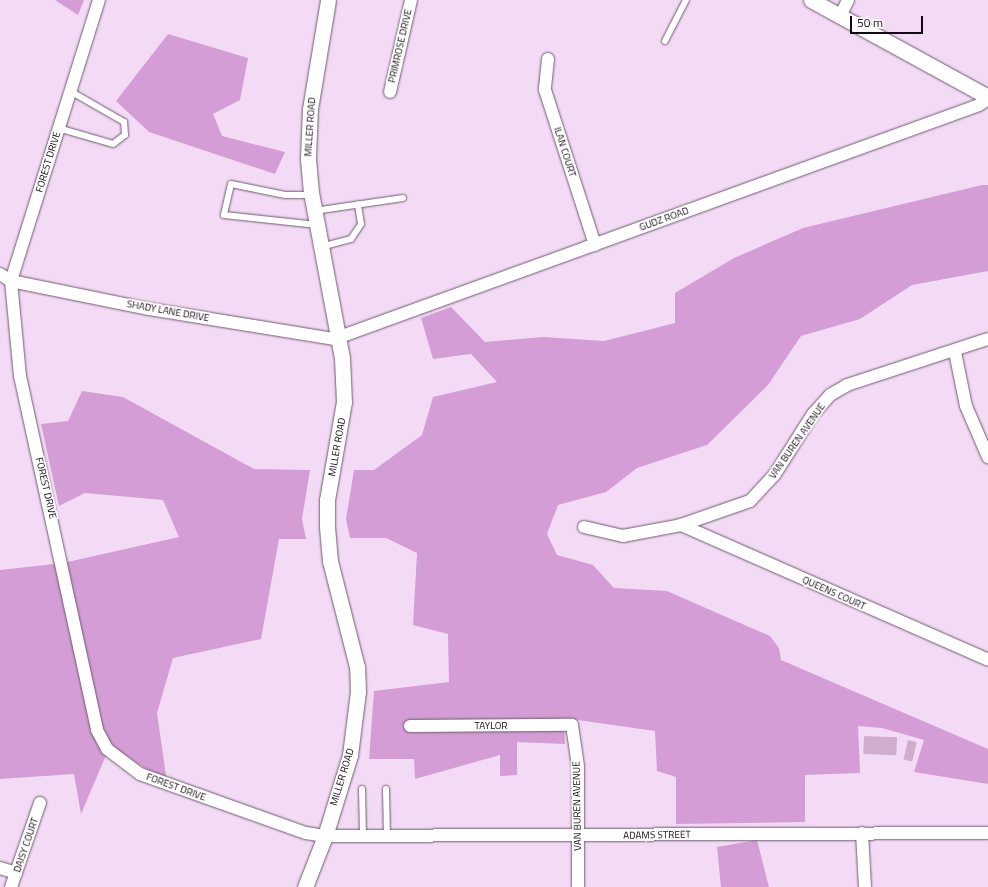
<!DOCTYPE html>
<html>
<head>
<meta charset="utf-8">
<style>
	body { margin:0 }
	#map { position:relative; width:988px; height:887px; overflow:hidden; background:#f4dbf5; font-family:"Titillium Web",sans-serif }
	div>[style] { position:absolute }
	.green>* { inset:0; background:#ceadcf; transform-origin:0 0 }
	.forest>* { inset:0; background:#d49dd5 }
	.roads { filter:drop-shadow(0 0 1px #6f5a70) drop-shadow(0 0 1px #6f5a70) }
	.service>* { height:6px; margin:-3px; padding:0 3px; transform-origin:3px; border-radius:3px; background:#fff }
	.minor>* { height:12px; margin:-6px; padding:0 6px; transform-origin:6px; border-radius:6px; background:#fff }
	.tertiary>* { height:15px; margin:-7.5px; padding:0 7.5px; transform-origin:7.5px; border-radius:7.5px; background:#fff }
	span { translate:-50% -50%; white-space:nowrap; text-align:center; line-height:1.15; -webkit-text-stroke:3.5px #fff; paint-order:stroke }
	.street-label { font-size:10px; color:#120912 }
	.scale { position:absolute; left:850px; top:16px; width:73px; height:18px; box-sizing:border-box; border:2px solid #120912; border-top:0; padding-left:5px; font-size:12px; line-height:14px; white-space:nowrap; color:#120912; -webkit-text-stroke:3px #fff; paint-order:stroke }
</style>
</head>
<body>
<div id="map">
	<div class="green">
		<i style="left:864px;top:736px;width:33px;height:18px;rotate:2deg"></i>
		<i style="left:908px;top:740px;width:9px;height:20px;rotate:13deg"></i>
	</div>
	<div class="forest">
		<i style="clip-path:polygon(55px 0,84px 0,78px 15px)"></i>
		<i style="clip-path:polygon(168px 34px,248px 58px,240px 100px,213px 114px,222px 136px,285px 152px,275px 174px,149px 132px,116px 101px)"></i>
		<i style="clip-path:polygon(982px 185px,988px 185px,988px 271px,912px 285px,860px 319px,801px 336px,768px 385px,707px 445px,637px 468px,606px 492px,558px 505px,547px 534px,557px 555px,593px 565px,614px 588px,667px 591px,770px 636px,779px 648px,781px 660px,988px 749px,988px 784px,914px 772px,924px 740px,882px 728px,858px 726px,860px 773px,805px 775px,805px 822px,676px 824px,676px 777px,657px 771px,655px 731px,564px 718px,565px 744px,517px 742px,517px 775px,500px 776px,500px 755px,415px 779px,414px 759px,369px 759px,374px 691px,449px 682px,448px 634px,413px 625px,417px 553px,386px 538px,350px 538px,346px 519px,354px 470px,374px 470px,422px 435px,433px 397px,497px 382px,471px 354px,433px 359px,421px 318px,451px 307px,485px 342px,543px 337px,604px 341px,675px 323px,675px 293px,734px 258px,803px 228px)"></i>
		<i style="clip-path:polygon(82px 391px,123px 397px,254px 469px,310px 470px,302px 519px,306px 539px,279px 539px,261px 639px,173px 658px,157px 713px,167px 782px,110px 746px,81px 814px,74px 774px,0 779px,0 570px,63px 563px,179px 537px,163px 500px,85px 493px,59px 506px,41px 424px,68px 421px)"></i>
		<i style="clip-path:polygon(757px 840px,769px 887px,721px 887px,717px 847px)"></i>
	</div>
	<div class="roads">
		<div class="service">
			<i style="left:665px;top:41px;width:46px;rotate:-62.9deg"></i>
			<i style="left:58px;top:128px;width:57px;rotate:16.2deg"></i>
			<i style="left:113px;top:144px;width:15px;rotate:-37deg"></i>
			<i style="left:125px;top:135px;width:13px;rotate:-94deg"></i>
			<i style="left:124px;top:122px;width:62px;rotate:-150.1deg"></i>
			<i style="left:311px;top:195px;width:26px;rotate:180deg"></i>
			<i style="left:285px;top:195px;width:55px;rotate:-168.5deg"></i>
			<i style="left:231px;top:184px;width:32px;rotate:103deg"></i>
			<i style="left:224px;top:215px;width:94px;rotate:6.1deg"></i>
			<i style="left:314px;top:211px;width:90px;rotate:-8.3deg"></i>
			<i style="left:321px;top:247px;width:31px;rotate:-15deg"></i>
			<i style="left:351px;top:239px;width:18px;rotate:-56deg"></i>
			<i style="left:361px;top:224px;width:20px;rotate:-99deg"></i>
			<i style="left:362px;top:789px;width:47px;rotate:88.8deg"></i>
			<i style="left:386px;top:789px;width:48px;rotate:88.8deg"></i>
		</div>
		<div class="minor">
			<i style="left:99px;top:0;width:294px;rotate:107.4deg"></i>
			<i style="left:11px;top:281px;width:95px;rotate:84.6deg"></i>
			<i style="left:20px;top:376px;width:362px;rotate:77.7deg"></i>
			<i style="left:97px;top:730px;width:21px;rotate:62deg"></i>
			<i style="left:107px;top:749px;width:41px;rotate:37.1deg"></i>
			<i style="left:140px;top:774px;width:176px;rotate:19.6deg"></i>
			<i style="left:306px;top:833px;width:19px;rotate:9deg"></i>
			<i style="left:325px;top:836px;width:663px;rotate:-0.26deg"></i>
			<i style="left:840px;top:16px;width:18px;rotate:-63deg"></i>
			<i style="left:548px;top:59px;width:31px;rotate:96deg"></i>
			<i style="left:545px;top:90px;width:163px;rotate:72.1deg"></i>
			<i style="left:390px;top:92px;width:94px;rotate:-77.1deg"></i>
			<i style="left:0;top:274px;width:13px;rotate:32deg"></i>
			<i style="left:11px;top:281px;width:141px;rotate:11.5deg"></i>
			<i style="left:149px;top:309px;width:187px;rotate:9.2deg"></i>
			<i style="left:334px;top:339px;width:686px;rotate:-19.94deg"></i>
			<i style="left:979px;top:105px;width:11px;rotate:-34deg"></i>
			<i style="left:955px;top:352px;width:55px;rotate:78.5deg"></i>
			<i style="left:966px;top:406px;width:56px;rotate:66.7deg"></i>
			<i style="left:681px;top:525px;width:335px;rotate:23.7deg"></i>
			<i style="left:584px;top:527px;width:40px;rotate:13deg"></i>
			<i style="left:623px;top:536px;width:59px;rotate:-10.7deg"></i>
			<i style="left:681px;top:525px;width:73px;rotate:-19.2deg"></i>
			<i style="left:750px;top:501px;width:37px;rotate:-47deg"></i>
			<i style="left:775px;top:474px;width:71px;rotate:-57.7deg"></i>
			<i style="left:813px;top:414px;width:25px;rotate:-48deg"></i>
			<i style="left:830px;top:395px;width:20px;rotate:-30deg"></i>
			<i style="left:847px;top:385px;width:148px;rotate:-18.1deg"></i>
			<i style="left:410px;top:726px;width:162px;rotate:-0.4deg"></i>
			<i style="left:572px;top:725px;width:41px;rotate:81.7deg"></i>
			<i style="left:578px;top:766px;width:121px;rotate:90deg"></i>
			<i style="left:862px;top:833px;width:54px;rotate:86.8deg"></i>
			<i style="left:0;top:868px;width:17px;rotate:17deg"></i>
			<i style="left:11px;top:887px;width:89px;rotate:-71deg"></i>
		</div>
		<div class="tertiary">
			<i style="left:811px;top:0;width:202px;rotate:28.7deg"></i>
			<i style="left:305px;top:887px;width:55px;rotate:-68.6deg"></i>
			<i style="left:325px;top:836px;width:85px;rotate:-72.8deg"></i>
			<i style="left:350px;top:755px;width:64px;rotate:-82.8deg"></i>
			<i style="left:358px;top:692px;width:25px;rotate:-92deg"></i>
			<i style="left:357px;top:667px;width:109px;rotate:-104.3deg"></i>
			<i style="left:330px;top:561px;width:35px;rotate:-95deg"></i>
			<i style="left:327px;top:526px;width:26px;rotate:-90deg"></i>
			<i style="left:327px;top:500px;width:99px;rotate:-80.2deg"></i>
			<i style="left:344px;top:402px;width:44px;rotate:-92.6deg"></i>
			<i style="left:342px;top:358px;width:168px;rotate:-100.6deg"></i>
			<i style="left:311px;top:193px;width:35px;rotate:-95deg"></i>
			<i style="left:308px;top:158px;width:49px;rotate:-87.7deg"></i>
			<i style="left:310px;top:109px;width:110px;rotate:-80.6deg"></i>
		</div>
	</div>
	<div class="street-label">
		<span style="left:400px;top:46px;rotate:-77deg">PRIMROSE DRIVE</span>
		<span style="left:310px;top:127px;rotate:-86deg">MILLER ROAD</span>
		<span style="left:565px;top:152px;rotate:72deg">ILAN COURT</span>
		<span style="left:48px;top:162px;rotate:-73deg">FOREST DRIVE</span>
		<span style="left:664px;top:219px;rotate:-20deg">GUDZ ROAD</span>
		<span style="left:168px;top:311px;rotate:10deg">SHADY LANE DRIVE</span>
		<span style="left:797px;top:441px;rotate:-55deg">VAN BUREN AVENUE</span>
		<span style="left:337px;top:447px;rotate:-80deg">MILLER ROAD</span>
		<span style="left:46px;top:488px;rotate:77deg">FOREST DRIVE</span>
		<span style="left:834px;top:593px;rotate:24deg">QUEENS COURT</span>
		<span style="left:491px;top:726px">TAYLOR</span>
		<span style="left:342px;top:777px;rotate:-73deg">MILLER ROAD</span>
		<span style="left:176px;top:787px;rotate:20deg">FOREST DRIVE</span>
		<span style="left:577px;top:806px;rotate:-91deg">VAN BUREN AVENUE</span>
		<span style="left:657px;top:835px;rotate:-1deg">ADAMS STREET</span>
		<span style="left:26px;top:845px;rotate:-71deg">DAISY COURT</span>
	</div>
	<div class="scale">50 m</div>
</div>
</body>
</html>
